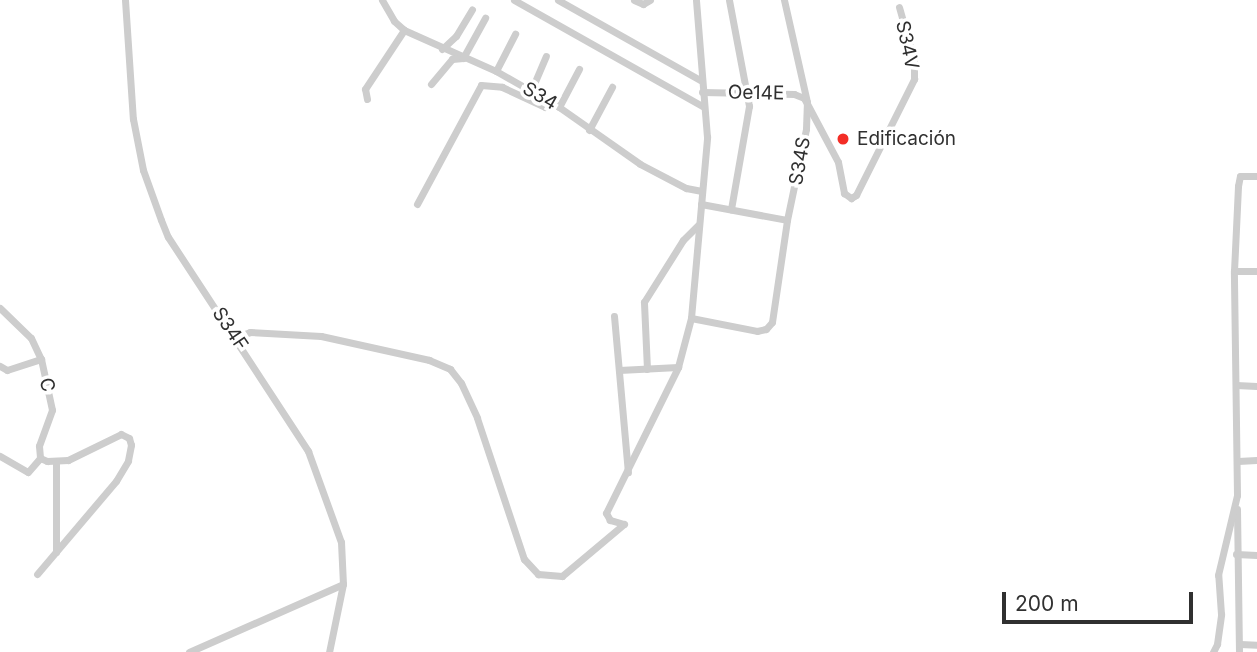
<!DOCTYPE html>
<html>
<head>
<meta charset="utf-8">
<style>
	body { margin:0 }
	#map { position:relative; width:1257px; height:652px; overflow:hidden; background:#fff; font-family:Inter,sans-serif }
	div>[style] { position:absolute }
	.minor>* { height:7px; margin:-3.5px; padding:0 3.5px; transform-origin:3.5px; border-radius:3.5px; background:#cdcdcd }
	.dots>* { width:19px; height:19px; translate:-50% -50%; box-sizing:border-box; border:4px solid #fff; border-radius:50% }
	span { translate:-50% -50%; white-space:nowrap; text-align:center; line-height:1.15; -webkit-text-stroke:7px #fff; paint-order:stroke }
	.street-label { font-size:19px; color:#303030 }
	.poi-label { font-size:19px; color:#303030 }
	.left { translate:0 -50%; text-align:left }
	.scale { position:absolute; left:1002px; top:592px; width:191px; height:32px; box-sizing:border-box; border:4px solid #303030; border-top:0; padding-left:9px; font-size:21px; line-height:24px; white-space:nowrap; color:#303030; -webkit-text-stroke:5px #fff; paint-order:stroke }
</style>
</head>
<body>
<div id="map">
	<div class="minor">
		<i style="left:125px;top:0;width:119px;rotate:86.2deg"></i>
		<i style="left:133px;top:119px;width:52px;rotate:78.9deg"></i>
		<i style="left:143px;top:170px;width:53px;rotate:70.2deg"></i>
		<i style="left:161px;top:220px;width:18px;rotate:68deg"></i>
		<i style="left:168px;top:237px;width:256px;rotate:56.8deg"></i>
		<i style="left:308px;top:451px;width:97px;rotate:70.1deg"></i>
		<i style="left:341px;top:542px;width:42px;rotate:87.3deg"></i>
		<i style="left:343px;top:584px;width:69px;rotate:101.6deg"></i>
		<i style="left:382px;top:0;width:24px;rotate:60deg"></i>
		<i style="left:394px;top:21px;width:13px;rotate:42deg"></i>
		<i style="left:404px;top:30px;width:101px;rotate:24deg"></i>
		<i style="left:496px;top:71px;width:73px;rotate:29.7deg"></i>
		<i style="left:559px;top:107px;width:99px;rotate:35.1deg"></i>
		<i style="left:640px;top:164px;width:52px;rotate:27.6deg"></i>
		<i style="left:686px;top:188px;width:16px;rotate:11deg"></i>
		<i style="left:514px;top:0;width:218px;rotate:29.4deg"></i>
		<i style="left:558px;top:0;width:163px;rotate:29.4deg"></i>
		<i style="left:634px;top:0;width:10px;rotate:24deg"></i>
		<i style="left:643px;top:4px;width:8px;rotate:-30deg"></i>
		<i style="left:729px;top:0;width:108px;rotate:79.3deg"></i>
		<i style="left:749px;top:106px;width:105px;rotate:99.9deg"></i>
		<i style="left:442px;top:49px;width:19px;rotate:-43deg"></i>
		<i style="left:456px;top:36px;width:31px;rotate:-59deg"></i>
		<i style="left:496px;top:71px;width:42px;rotate:-62.8deg"></i>
		<i style="left:431px;top:84px;width:33px;rotate:-50deg"></i>
		<i style="left:452px;top:59px;width:11px;rotate:-5deg"></i>
		<i style="left:463px;top:58px;width:46px;rotate:-61.2deg"></i>
		<i style="left:531px;top:91px;width:38px;rotate:-67deg"></i>
		<i style="left:702px;top:92px;width:92px;rotate:1.2deg"></i>
		<i style="left:794px;top:94px;width:11px;rotate:22deg"></i>
		<i style="left:804px;top:98px;width:72px;rotate:62deg"></i>
		<i style="left:838px;top:162px;width:32px;rotate:79deg"></i>
		<i style="left:844px;top:193px;width:9px;rotate:36deg"></i>
		<i style="left:851px;top:198px;width:6px;rotate:-31deg"></i>
		<i style="left:856px;top:195px;width:130px;rotate:-63.4deg"></i>
		<i style="left:914px;top:79px;width:19px;rotate:-90deg"></i>
		<i style="left:914px;top:60px;width:55px;rotate:-105.8deg"></i>
		<i style="left:367px;top:99px;width:10px;rotate:-101deg"></i>
		<i style="left:365px;top:89px;width:71px;rotate:-56.5deg"></i>
		<i style="left:559px;top:107px;width:43px;rotate:-62.2deg"></i>
		<i style="left:589px;top:130px;width:49px;rotate:-61.9deg"></i>
		<i style="left:417px;top:204px;width:135px;rotate:-61.7deg"></i>
		<i style="left:481px;top:85px;width:21px;rotate:5deg"></i>
		<i style="left:502px;top:87px;width:47px;rotate:24.9deg"></i>
		<i style="left:545px;top:107px;width:6px;rotate:-31deg"></i>
		<i style="left:701px;top:204px;width:87px;rotate:10.5deg"></i>
		<i style="left:1234px;top:271px;width:23px"></i>
		<i style="left:0;top:308px;width:43px;rotate:44.1deg"></i>
		<i style="left:31px;top:338px;width:23px;rotate:65deg"></i>
		<i style="left:41px;top:359px;width:52px;rotate:77.8deg"></i>
		<i style="left:52px;top:410px;width:38px;rotate:110deg"></i>
		<i style="left:39px;top:446px;width:12px;rotate:85deg"></i>
		<i style="left:40px;top:458px;width:8px;rotate:23deg"></i>
		<i style="left:47px;top:461px;width:21px;rotate:-3deg"></i>
		<i style="left:68px;top:460px;width:59px;rotate:-26.1deg"></i>
		<i style="left:121px;top:434px;width:9px;rotate:27deg"></i>
		<i style="left:129px;top:438px;width:7px;rotate:74deg"></i>
		<i style="left:131px;top:445px;width:16px;rotate:101deg"></i>
		<i style="left:128px;top:461px;width:23px;rotate:121deg"></i>
		<i style="left:116px;top:481px;width:122px;rotate:130.3deg"></i>
		<i style="left:614px;top:316px;width:157px;rotate:84.9deg"></i>
		<i style="left:691px;top:318px;width:67px;rotate:11.1deg"></i>
		<i style="left:757px;top:331px;width:9px;rotate:-13deg"></i>
		<i style="left:766px;top:329px;width:9px;rotate:-49deg"></i>
		<i style="left:772px;top:322px;width:103px;rotate:-81.6deg"></i>
		<i style="left:787px;top:220px;width:93px;rotate:-78.2deg"></i>
		<i style="left:806px;top:129px;width:27px;rotate:-88deg"></i>
		<i style="left:807px;top:102px;width:105px;rotate:-102.7deg"></i>
		<i style="left:235px;top:337px;width:16px;rotate:-18deg"></i>
		<i style="left:250px;top:332px;width:71px;rotate:3.2deg"></i>
		<i style="left:321px;top:336px;width:111px;rotate:12.5deg"></i>
		<i style="left:429px;top:360px;width:23px;rotate:23deg"></i>
		<i style="left:450px;top:369px;width:18px;rotate:52deg"></i>
		<i style="left:461px;top:383px;width:38px;rotate:65deg"></i>
		<i style="left:477px;top:418px;width:149px;rotate:71.6deg"></i>
		<i style="left:524px;top:559px;width:21px;rotate:47deg"></i>
		<i style="left:538px;top:574px;width:24px;rotate:5deg"></i>
		<i style="left:562px;top:576px;width:81px;rotate:-40deg"></i>
		<i style="left:0;top:366px;width:8px;rotate:30deg"></i>
		<i style="left:7px;top:370px;width:36px;rotate:-18deg"></i>
		<i style="left:647px;top:369px;width:67px;rotate:-92.6deg"></i>
		<i style="left:644px;top:302px;width:73px;rotate:-57.8deg"></i>
		<i style="left:683px;top:240px;width:21px;rotate:-45deg"></i>
		<i style="left:619px;top:370px;width:59px;rotate:-2.9deg"></i>
		<i style="left:1236px;top:385px;width:21px;rotate:3deg"></i>
		<i style="left:0;top:456px;width:32px;rotate:30deg"></i>
		<i style="left:28px;top:472px;width:18px;rotate:-49deg"></i>
		<i style="left:1238px;top:461px;width:19px;rotate:-3deg"></i>
		<i style="left:1237px;top:509px;width:143px;rotate:89.2deg"></i>
		<i style="left:624px;top:524px;width:15px;rotate:-164deg"></i>
		<i style="left:610px;top:520px;width:8px;rotate:-120deg"></i>
		<i style="left:606px;top:513px;width:163px;rotate:-63.7deg"></i>
		<i style="left:678px;top:367px;width:51px;rotate:-75.1deg"></i>
		<i style="left:691px;top:318px;width:182px;rotate:-84.9deg"></i>
		<i style="left:707px;top:137px;width:137px;rotate:-94.6deg"></i>
		<i style="left:56px;top:552px;width:91px;rotate:-90deg"></i>
		<i style="left:1236px;top:554px;width:21px;rotate:3deg"></i>
		<i style="left:1240px;top:644px;width:17px;rotate:3deg"></i>
		<i style="left:189px;top:652px;width:168px;rotate:-23.8deg"></i>
		<i style="left:1213px;top:652px;width:9px;rotate:-63deg"></i>
		<i style="left:1217px;top:644px;width:30px;rotate:-82deg"></i>
		<i style="left:1221px;top:614px;width:39px;rotate:-94deg"></i>
		<i style="left:1218px;top:575px;width:82px;rotate:-76.6deg"></i>
		<i style="left:1237px;top:495px;width:224px;rotate:-90.8deg"></i>
		<i style="left:1234px;top:271px;width:85px;rotate:-87.3deg"></i>
		<i style="left:1238px;top:186px;width:10px;rotate:-79deg"></i>
		<i style="left:1240px;top:176px;width:17px"></i>
	</div>
	<div class="dots">
		<i style="left:843px;top:139px;background:#f32d26"></i>
	</div>
	<div class="street-label">
		<span style="left:907px;top:45px;rotate:78deg">S34V</span>
		<span style="left:756px;top:93px;rotate:1deg">Oe14E</span>
		<span style="left:540px;top:96px;rotate:30deg">S34</span>
		<span style="left:800px;top:161px;rotate:-80deg">S34S</span>
		<span style="left:230px;top:329px;rotate:56deg">S34F</span>
		<span style="left:47px;top:385px;rotate:77deg">C</span>
	</div>
	<div class="poi-label">
		<span class="left" style="left:857px;top:139px">Edificación</span>
	</div>
	<div class="scale">200 m</div>
</div>
</body>
</html>
